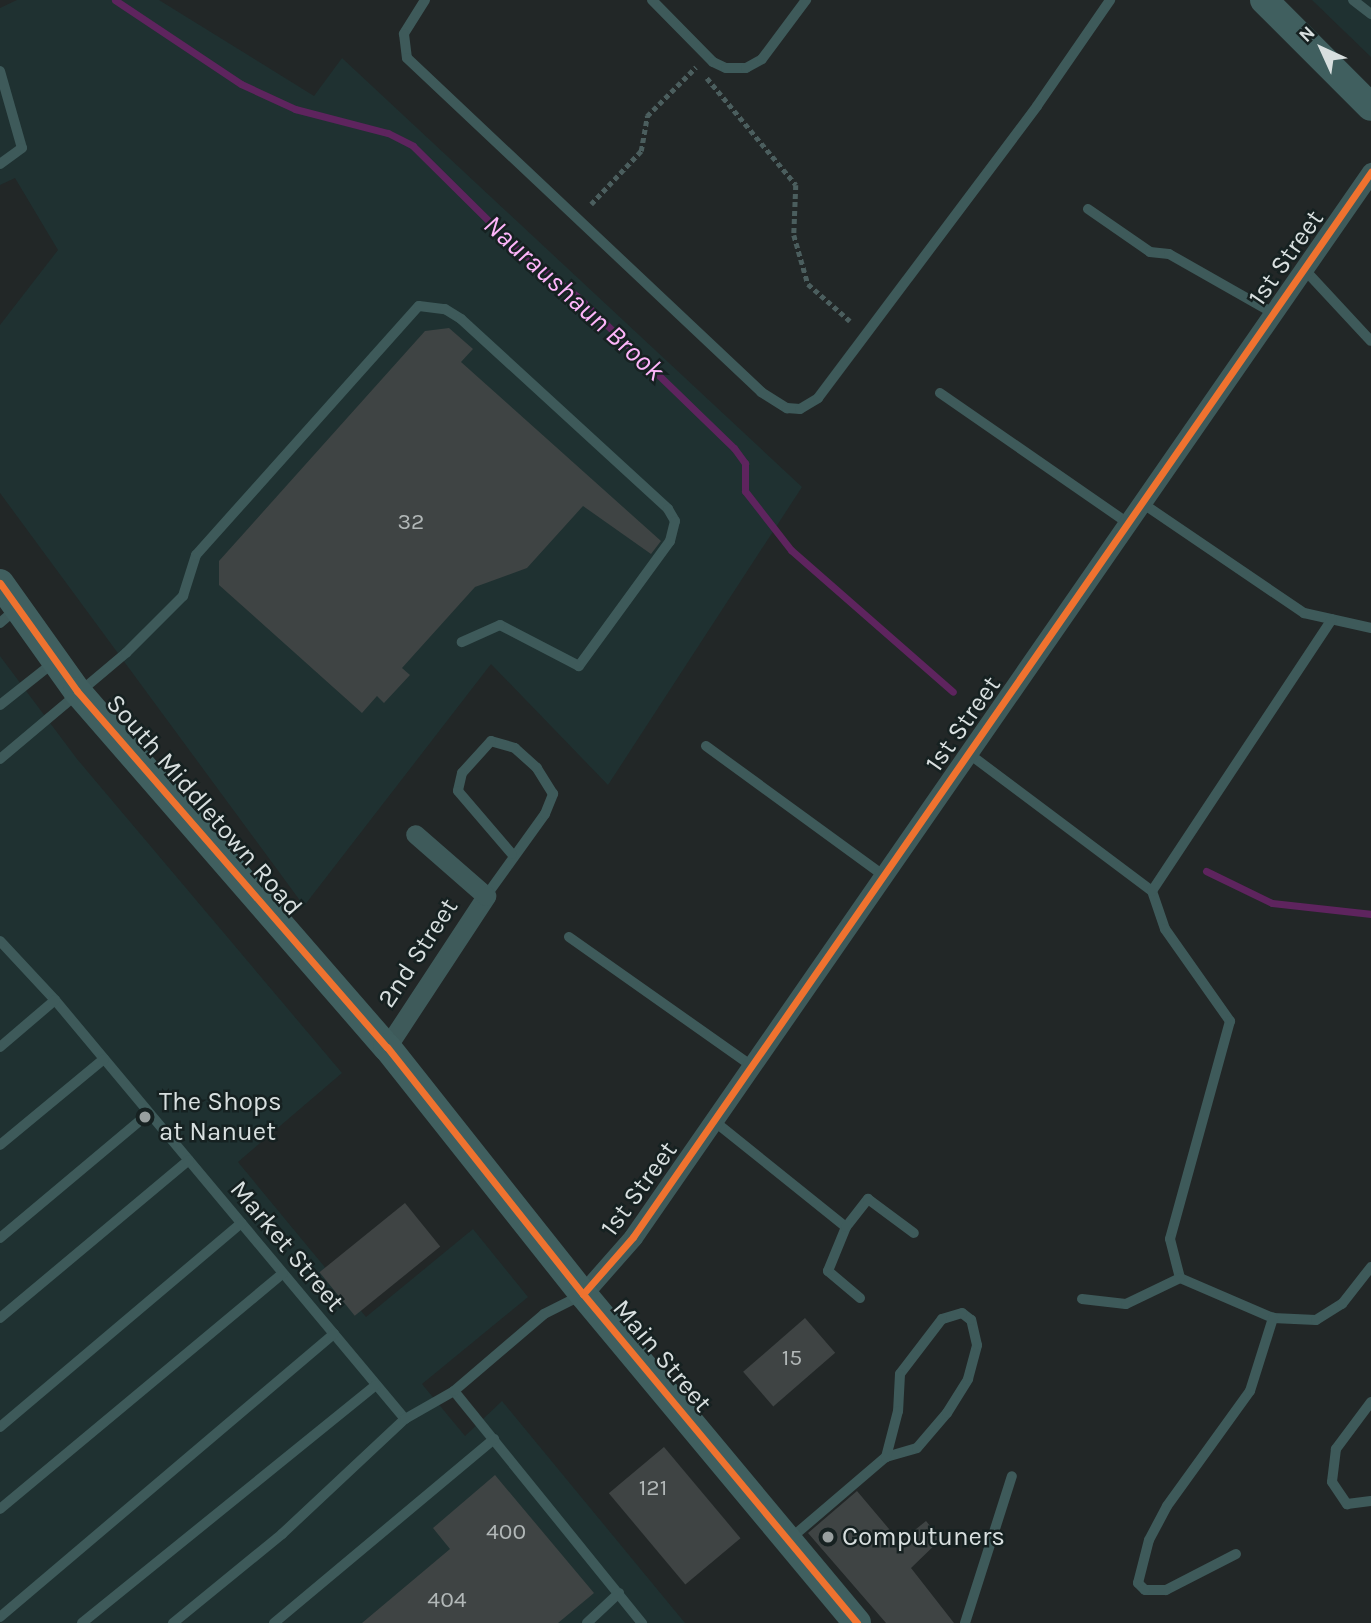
<!DOCTYPE html>
<html>
<head>
<meta charset="utf-8">
<style>
	body { margin:0 }
	#map { position:relative; width:1371px; height:1623px; overflow:hidden; background:#222727; font-family:Karla,sans-serif }
	div>[style] { position:absolute }
	.built>* { inset:0; background:#1f3131 }
	.stream>* { height:7px; margin:-3.5px; padding:0 3.5px; transform-origin:3.5px; border-radius:3.5px; background:#5e245e }
	.building>* { inset:0; background:#3f4444; transform-origin:0 0 }
	.path>* { height:4.5px; margin-top:-2.25px; transform-origin:0; background:repeating-linear-gradient(90deg,#4b5e5e 0 5px,transparent 0 8.5px) }
	.lane>* { height:10px; margin:-5px; padding:0 5px; transform-origin:5px; border-radius:5px; background:#3e5a5a }
	.street>* { height:19px; margin:-9.5px; padding:0 9.5px; transform-origin:9.5px; border-radius:9.5px; background:#3e5a5a }
	.secondary>* { height:28px; margin:-14px; padding:0 14px; transform-origin:14px; border-radius:14px; background:#405f5f }
	.cycleway>* { height:7px; margin:-3.5px; padding:0 3.5px; transform-origin:3.5px; border-radius:3.5px; background:#ef722f }
	.dots>* { width:19px; height:19px; translate:-50% -50%; box-sizing:border-box; border:4px solid #162121; border-radius:50% }
	span { translate:-50% -50%; white-space:nowrap; text-align:center; line-height:1.15; -webkit-text-stroke:5px #162121; paint-order:stroke }
	.number-label { font-size:23px; color:#b2b8b8 }
	.number-label span { -webkit-text-stroke-width:0 }
	.street-label { font-size:26px; color:#d8dfdf }
	.poi-label { font-size:26px; color:#d8dfdf }
	.left { translate:0 -50%; text-align:left }
	.water-label { font-size:28px; color:#feb5fa; font-style:italic }
	.north { position:absolute; left:1287px; top:14px; width:70px; height:70px; -webkit-text-stroke:5px #162121; paint-order:stroke; rotate:315deg; font-size:19px; font-weight:700; line-height:28px; text-align:center; color:#d8dfdf }
	.north::after { content:''; display:block; margin:auto; width:24px; height:32px; background:#d8dfdf; clip-path:polygon(50% 0,100% 100%,50% 72%,0 100%) }
</style>
</head>
<body>
<div id="map">
	<div class="built">
		<i style="clip-path:polygon(17px 0,159px 0,314px 96px,342px 58px,802px 487px,608px 785px,491px 664px,304px 906px,0 493px,0 325px,58px 250px,15px 178px,0 185px,0 8px)"></i>
		<i style="clip-path:polygon(1312px 0,1371px 0,1371px 57px)"></i>
		<i style="clip-path:polygon(0 656px,77px 759px,342px 1073px,238px 1162px,366px 1317px,473px 1229px,528px 1297px,422px 1384px,465px 1436px,502px 1401px,685px 1623px,0 1623px)"></i>
	</div>
	<div class="stream">
		<i style="left:115px;top:0;width:151px;rotate:33.7deg"></i>
		<i style="left:241px;top:84px;width:60px;rotate:24.8deg"></i>
		<i style="left:295px;top:109px;width:96px;rotate:14.5deg"></i>
		<i style="left:388px;top:133px;width:28px;rotate:27deg"></i>
		<i style="left:413px;top:146px;width:145px;rotate:44.7deg"></i>
		<i style="left:516px;top:248px;width:80px;rotate:38.4deg"></i>
		<i style="left:579px;top:298px;width:216px;rotate:44.1deg"></i>
		<i style="left:734px;top:448px;width:19px;rotate:54deg"></i>
		<i style="left:745px;top:463px;width:28px;rotate:90deg"></i>
		<i style="left:745px;top:491px;width:75px;rotate:52.1deg"></i>
		<i style="left:791px;top:550px;width:215px;rotate:41.2deg"></i>
		<i style="left:1206px;top:871px;width:73px;rotate:25.9deg"></i>
		<i style="left:1272px;top:903px;width:100px;rotate:6.3deg"></i>
	</div>
	<div class="building">
		<i style="clip-path:polygon(449px 328px,473px 349px,461px 362px,661px 541px,651px 554px,583px 506px,527px 568px,475px 587px,402px 668px,410px 675px,384px 703px,377px 696px,362px 713px,219px 585px,219px 561px,425px 331px)"></i>
		<i style="left:405px;top:1203px;width:56px;height:110px;rotate:51deg"></i>
		<i style="left:805px;top:1318px;width:46px;height:82px;rotate:49deg"></i>
		<i style="left:664px;top:1447px;width:119px;height:72px;rotate:50deg"></i>
		<i style="clip-path:polygon(495px 1475px,594px 1593px,558px 1623px,362px 1623px,450px 1549px,433px 1528px)"></i>
		<i style="clip-path:polygon(857px 1491px,900px 1542px,926px 1521px,941px 1539px,911px 1568px,954px 1623px,886px 1623px,808px 1533px)"></i>
	</div>
	<div class="path">
		<i style="left:707px;top:78px;width:139px;rotate:50.2deg"></i>
		<i style="left:796px;top:185px;width:50px;rotate:92.3deg"></i>
		<i style="left:794px;top:235px;width:51px;rotate:74.1deg"></i>
		<i style="left:808px;top:284px;width:56px;rotate:41.4deg"></i>
		<i style="left:591px;top:204px;width:73px;rotate:-46.7deg"></i>
		<i style="left:641px;top:151px;width:36px;rotate:-80deg"></i>
		<i style="left:647px;top:116px;width:69px;rotate:-45deg"></i>
	</div>
	<div class="lane">
		<i style="left:425px;top:0;width:40px;rotate:122deg"></i>
		<i style="left:404px;top:34px;width:24px;rotate:83deg"></i>
		<i style="left:407px;top:58px;width:487px;rotate:43.3deg"></i>
		<i style="left:761px;top:392px;width:31px;rotate:32deg"></i>
		<i style="left:787px;top:408px;width:13px;rotate:4deg"></i>
		<i style="left:800px;top:409px;width:21px;rotate:-31deg"></i>
		<i style="left:818px;top:398px;width:365px;rotate:-53.1deg"></i>
		<i style="left:1037px;top:106px;width:129px;rotate:-55.4deg"></i>
		<i style="left:652px;top:0;width:87px;rotate:45.5deg"></i>
		<i style="left:713px;top:62px;width:14px;rotate:25deg"></i>
		<i style="left:726px;top:68px;width:20px"></i>
		<i style="left:746px;top:68px;width:18px;rotate:-29deg"></i>
		<i style="left:762px;top:59px;width:74px;rotate:-53.3deg"></i>
		<i style="left:1353px;top:0;width:23px;rotate:38deg"></i>
		<i style="left:0;top:71px;width:80px;rotate:74.1deg"></i>
		<i style="left:22px;top:148px;width:27px;rotate:144deg"></i>
		<i style="left:1088px;top:209px;width:75px;rotate:34.7deg"></i>
		<i style="left:1150px;top:252px;width:19px;rotate:6deg"></i>
		<i style="left:1169px;top:254px;width:120px;rotate:29.6deg"></i>
		<i style="left:1304px;top:269px;width:98px;rotate:47.1deg"></i>
		<i style="left:940px;top:393px;width:229px;rotate:34.7deg"></i>
		<i style="left:1142px;top:503px;width:196px;rotate:34.2deg"></i>
		<i style="left:1304px;top:613px;width:69px;rotate:12.6deg"></i>
		<i style="left:0;top:623px;width:20px;rotate:-41deg"></i>
		<i style="left:0;top:705px;width:69px;rotate:-38.5deg"></i>
		<i style="left:706px;top:746px;width:220px;rotate:36.1deg"></i>
		<i style="left:968px;top:753px;width:230px;rotate:36.9deg"></i>
		<i style="left:1152px;top:891px;width:40px;rotate:71.1deg"></i>
		<i style="left:1165px;top:929px;width:113px;rotate:54.8deg"></i>
		<i style="left:1230px;top:1021px;width:226px;rotate:105.4deg"></i>
		<i style="left:1170px;top:1239px;width:40px;rotate:75.6deg"></i>
		<i style="left:1180px;top:1278px;width:101px;rotate:23.3deg"></i>
		<i style="left:1273px;top:1318px;width:43px;rotate:2.7deg"></i>
		<i style="left:1316px;top:1320px;width:31px;rotate:-32deg"></i>
		<i style="left:1342px;top:1304px;width:47px;rotate:-51.9deg"></i>
		<i style="left:0;top:759px;width:165px;rotate:-40.1deg"></i>
		<i style="left:126px;top:653px;width:81px;rotate:-45deg"></i>
		<i style="left:183px;top:596px;width:43px;rotate:-72.4deg"></i>
		<i style="left:196px;top:555px;width:334px;rotate:-48.2deg"></i>
		<i style="left:419px;top:306px;width:26px;rotate:7deg"></i>
		<i style="left:445px;top:309px;width:19px;rotate:32deg"></i>
		<i style="left:461px;top:319px;width:281px;rotate:42.5deg"></i>
		<i style="left:668px;top:509px;width:14px;rotate:60deg"></i>
		<i style="left:675px;top:521px;width:21px;rotate:104deg"></i>
		<i style="left:670px;top:541px;width:155px;rotate:126.1deg"></i>
		<i style="left:579px;top:666px;width:89px;rotate:-152.6deg"></i>
		<i style="left:500px;top:625px;width:42px;rotate:155.9deg"></i>
		<i style="left:1152px;top:891px;width:326px;rotate:-56.5deg"></i>
		<i style="left:486px;top:896px;width:101px;rotate:-54.3deg"></i>
		<i style="left:545px;top:814px;width:22px;rotate:-68deg"></i>
		<i style="left:553px;top:794px;width:31px;rotate:-122deg"></i>
		<i style="left:537px;top:768px;width:30px;rotate:-138deg"></i>
		<i style="left:515px;top:748px;width:25px;rotate:-164deg"></i>
		<i style="left:491px;top:741px;width:43px;rotate:132.2deg"></i>
		<i style="left:462px;top:773px;width:18px;rotate:103deg"></i>
		<i style="left:458px;top:791px;width:83px;rotate:49.4deg"></i>
		<i style="left:569px;top:937px;width:224px;rotate:35.2deg"></i>
		<i style="left:0;top:941px;width:81px;rotate:47deg"></i>
		<i style="left:55px;top:1000px;width:546px;rotate:50.13deg"></i>
		<i style="left:0;top:1047px;width:72px;rotate:-40.5deg"></i>
		<i style="left:714px;top:1121px;width:169px;rotate:38.8deg"></i>
		<i style="left:0;top:1145px;width:135px;rotate:-39.6deg"></i>
		<i style="left:0;top:1238px;width:194px;rotate:-40deg"></i>
		<i style="left:860px;top:1298px;width:42px;rotate:-139.8deg"></i>
		<i style="left:828px;top:1271px;width:48px;rotate:-67.8deg"></i>
		<i style="left:846px;top:1227px;width:36px;rotate:-52deg"></i>
		<i style="left:868px;top:1199px;width:57px;rotate:36.5deg"></i>
		<i style="left:1082px;top:1299px;width:44px;rotate:6.5deg"></i>
		<i style="left:1126px;top:1304px;width:60px;rotate:-25.7deg"></i>
		<i style="left:0;top:1318px;width:246px;rotate:-39.9deg"></i>
		<i style="left:454px;top:1391px;width:299px;rotate:51deg"></i>
		<i style="left:1371px;top:1402px;width:59px;rotate:126.7deg"></i>
		<i style="left:1336px;top:1449px;width:33px;rotate:97deg"></i>
		<i style="left:1332px;top:1482px;width:27px;rotate:56deg"></i>
		<i style="left:1347px;top:1504px;width:24px;rotate:-7deg"></i>
		<i style="left:0;top:1427px;width:316px;rotate:-40.2deg"></i>
		<i style="left:0;top:1509px;width:368px;rotate:-39.8deg"></i>
		<i style="left:791px;top:1538px;width:125px;rotate:-40.5deg"></i>
		<i style="left:886px;top:1457px;width:32px;rotate:-16deg"></i>
		<i style="left:917px;top:1448px;width:46px;rotate:-49.4deg"></i>
		<i style="left:947px;top:1413px;width:40px;rotate:-58deg"></i>
		<i style="left:968px;top:1379px;width:35px;rotate:-75deg"></i>
		<i style="left:977px;top:1345px;width:26px;rotate:-103deg"></i>
		<i style="left:971px;top:1320px;width:11px;rotate:-142deg"></i>
		<i style="left:962px;top:1313px;width:21px;rotate:163deg"></i>
		<i style="left:942px;top:1319px;width:69px;rotate:127.4deg"></i>
		<i style="left:900px;top:1374px;width:37px;rotate:93deg"></i>
		<i style="left:898px;top:1411px;width:48px;rotate:104.6deg"></i>
		<i style="left:1236px;top:1554px;width:79px;rotate:152.8deg"></i>
		<i style="left:1166px;top:1590px;width:21px;rotate:180deg"></i>
		<i style="left:1145px;top:1590px;width:10px;rotate:-135deg"></i>
		<i style="left:1138px;top:1583px;width:44px;rotate:-75.7deg"></i>
		<i style="left:1149px;top:1540px;width:38px;rotate:-62deg"></i>
		<i style="left:1167px;top:1506px;width:142px;rotate:-54.2deg"></i>
		<i style="left:1250px;top:1391px;width:77px;rotate:-72.5deg"></i>
		<i style="left:0;top:1617px;width:438px;rotate:-40.3deg"></i>
		<i style="left:82px;top:1623px;width:378px;rotate:-39deg"></i>
		<i style="left:173px;top:1623px;width:141px;rotate:-39.2deg"></i>
		<i style="left:282px;top:1534px;width:168px;rotate:-43.1deg"></i>
		<i style="left:405px;top:1419px;width:56px;rotate:-29.7deg"></i>
		<i style="left:454px;top:1391px;width:118px;rotate:-40.5deg"></i>
		<i style="left:544px;top:1314px;width:40px;rotate:-26.6deg"></i>
		<i style="left:274px;top:1623px;width:287px;rotate:-39.9deg"></i>
		<i style="left:587px;top:1623px;width:44px;rotate:-43.2deg"></i>
		<i style="left:965px;top:1623px;width:154px;rotate:-72.3deg"></i>
	</div>
	<div class="street">
		<i style="left:387px;top:1047px;width:181px;rotate:-56.7deg"></i>
		<i style="left:486px;top:896px;width:94px;rotate:-138.9deg"></i>
		<i style="left:583px;top:1294px;width:76px;rotate:-48.7deg"></i>
		<i style="left:633px;top:1237px;width:1296px;rotate:-55.28deg"></i>
	</div>
	<div class="secondary">
		<i style="left:1264px;top:0;width:151px;rotate:45deg"></i>
		<i style="left:0;top:583px;width:133px;rotate:54.5deg"></i>
		<i style="left:77px;top:691px;width:472px;rotate:49deg"></i>
		<i style="left:387px;top:1047px;width:315px;rotate:51.6deg"></i>
		<i style="left:583px;top:1294px;width:428px;rotate:50.2deg"></i>
	</div>
	<div class="cycleway">
		<i style="left:0;top:583px;width:133px;rotate:54.5deg"></i>
		<i style="left:77px;top:691px;width:472px;rotate:49deg"></i>
		<i style="left:387px;top:1047px;width:315px;rotate:51.6deg"></i>
		<i style="left:583px;top:1294px;width:428px;rotate:50.2deg"></i>
		<i style="left:583px;top:1294px;width:76px;rotate:-48.7deg"></i>
		<i style="left:633px;top:1237px;width:1296px;rotate:-55.28deg"></i>
	</div>
	<div class="dots">
		<i style="left:145px;top:1117px;background:#989f9f"></i>
		<i style="left:828px;top:1537px;background:#989f9f"></i>
	</div>
	<div class="number-label">
		<span style="left:411px;top:522px">32</span>
		<span style="left:792px;top:1358px">15</span>
		<span style="left:653px;top:1488px">121</span>
		<span style="left:506px;top:1532px">400</span>
		<span style="left:447px;top:1600px">404</span>
	</div>
	<div class="street-label">
		<span style="left:1286px;top:258px;rotate:-55deg">1st Street</span>
		<span style="left:963px;top:724px;rotate:-55deg">1st Street</span>
		<span style="left:204px;top:805px;rotate:49deg">South Middletown Road</span>
		<span style="left:418px;top:953px;rotate:-57deg">2nd Street</span>
		<span style="left:639px;top:1189px;rotate:-54deg">1st Street</span>
		<span style="left:287px;top:1246px;rotate:50deg">Market Street</span>
		<span style="left:662px;top:1356px;rotate:50deg">Main Street</span>
	</div>
	<div class="poi-label">
		<span class="left" style="left:159px;top:1117px">The Shops<br>at Nanuet</span>
		<span class="left" style="left:842px;top:1537px">Computuners</span>
	</div>
	<div class="water-label">
		<span style="left:574px;top:298px;rotate:42deg">Nauraushaun Brook</span>
	</div>
	<div class="north">N</div>
</div>
</body>
</html>
